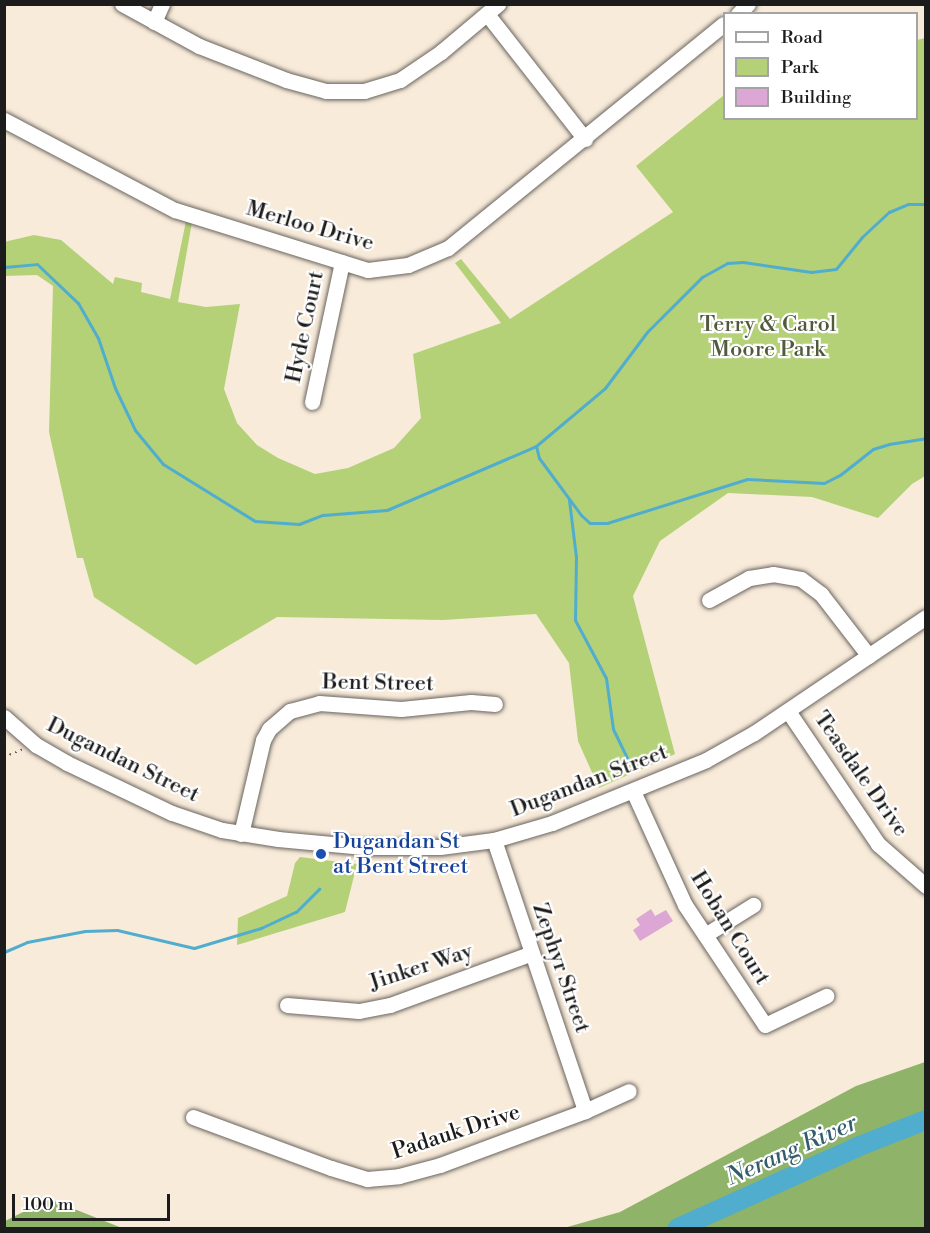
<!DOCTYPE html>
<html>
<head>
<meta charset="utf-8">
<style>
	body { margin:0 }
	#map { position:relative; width:930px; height:1233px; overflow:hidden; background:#f8ebda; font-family:"Libre Bodoni",serif }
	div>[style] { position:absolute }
	.green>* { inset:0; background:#b4d178 }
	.forest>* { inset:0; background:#8fb368 }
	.stream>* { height:3px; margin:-1.5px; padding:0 1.5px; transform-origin:1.5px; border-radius:1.5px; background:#50adce }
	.river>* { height:20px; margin:-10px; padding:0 10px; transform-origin:10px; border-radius:10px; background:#50adce }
	.building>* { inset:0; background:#dda7d5 }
	.path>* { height:2px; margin-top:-1px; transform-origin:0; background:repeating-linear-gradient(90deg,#69645e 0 1.5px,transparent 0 6px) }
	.roads { filter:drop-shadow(0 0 2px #69645e) drop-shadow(0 0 2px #69645e) }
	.minor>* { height:15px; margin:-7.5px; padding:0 7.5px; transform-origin:7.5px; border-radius:7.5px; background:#fff }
	.dots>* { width:16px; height:16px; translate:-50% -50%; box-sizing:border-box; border:3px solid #fff; border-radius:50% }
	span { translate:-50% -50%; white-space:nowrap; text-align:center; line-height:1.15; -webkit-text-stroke:4.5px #fff; paint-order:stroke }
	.street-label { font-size:22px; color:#1c1c1c }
	.park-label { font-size:22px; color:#515b3c }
	.transit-label { font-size:22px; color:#164399 }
	.left { translate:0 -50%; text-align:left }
	.water-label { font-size:24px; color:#335d6c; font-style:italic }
	.frame { position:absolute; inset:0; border:6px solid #1c1c1c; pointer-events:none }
	.legend { position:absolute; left:723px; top:12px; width:195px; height:108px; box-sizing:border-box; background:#fff; border:2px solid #a4a4a4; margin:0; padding:8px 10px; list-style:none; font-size:18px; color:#1c1c1c }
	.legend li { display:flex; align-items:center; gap:12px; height:30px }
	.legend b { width:30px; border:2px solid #a4a4a4 }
	.scale { position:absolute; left:12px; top:1194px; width:158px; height:27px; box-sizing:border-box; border:3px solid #1c1c1c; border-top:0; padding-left:8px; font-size:18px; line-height:21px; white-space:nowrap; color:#1c1c1c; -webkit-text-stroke:4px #fff; paint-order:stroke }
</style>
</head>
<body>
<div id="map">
	<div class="green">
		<i style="clip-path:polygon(925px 38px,925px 476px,912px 484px,878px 518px,812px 497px,728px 493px,660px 541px,633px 596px,675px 754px,599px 788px,578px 741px,569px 663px,536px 614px,443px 620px,277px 617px,196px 665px,94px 597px,83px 558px,77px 558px,49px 432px,53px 286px,37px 275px,5px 276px,4px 242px,34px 235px,61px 240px,113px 284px,115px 277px,142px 283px,141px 292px,170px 299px,186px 221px,192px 222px,178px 302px,206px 307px,240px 304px,224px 389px,237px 423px,257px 445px,278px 458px,315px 474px,348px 468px,394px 448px,421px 418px,413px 354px,501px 323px,455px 263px,461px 259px,510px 319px,673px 212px,636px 166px,724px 95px,724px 118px,916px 118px,917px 40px)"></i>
		<i style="clip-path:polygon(300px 857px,357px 864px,345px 912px,237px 945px,238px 918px,287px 896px,295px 863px)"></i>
	</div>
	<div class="forest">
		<i style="clip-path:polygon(925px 1062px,925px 1228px,564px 1228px,620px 1212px,856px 1086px)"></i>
		<i style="clip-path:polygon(49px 1199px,122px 1228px,5px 1228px,5px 1221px)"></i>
	</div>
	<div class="stream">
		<i style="left:4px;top:267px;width:33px;rotate:-5deg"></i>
		<i style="left:37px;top:264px;width:57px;rotate:43.6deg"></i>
		<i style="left:78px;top:303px;width:40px;rotate:60.3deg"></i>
		<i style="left:98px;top:338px;width:53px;rotate:71.2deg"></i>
		<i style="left:115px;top:388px;width:47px;rotate:64.5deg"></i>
		<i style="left:135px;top:430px;width:44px;rotate:50.5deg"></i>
		<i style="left:163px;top:464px;width:108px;rotate:31.8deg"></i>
		<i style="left:255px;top:521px;width:44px;rotate:3.9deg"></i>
		<i style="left:299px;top:524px;width:26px;rotate:-21deg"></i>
		<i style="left:323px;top:515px;width:64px;rotate:-4.5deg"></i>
		<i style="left:387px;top:510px;width:162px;rotate:-23.2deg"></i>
		<i style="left:536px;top:446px;width:90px;rotate:-40deg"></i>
		<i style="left:605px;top:388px;width:70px;rotate:-53.1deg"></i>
		<i style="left:647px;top:332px;width:78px;rotate:-45deg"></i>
		<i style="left:702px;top:277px;width:29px;rotate:-29deg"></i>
		<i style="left:727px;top:263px;width:16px;rotate:-4deg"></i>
		<i style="left:743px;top:262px;width:69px;rotate:8.4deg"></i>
		<i style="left:811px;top:272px;width:25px;rotate:-7deg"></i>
		<i style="left:836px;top:269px;width:41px;rotate:-50.9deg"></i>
		<i style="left:862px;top:237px;width:37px;rotate:-43deg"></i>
		<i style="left:889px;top:212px;width:21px;rotate:-23deg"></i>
		<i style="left:908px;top:204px;width:18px"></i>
		<i style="left:536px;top:446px;width:12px;rotate:76deg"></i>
		<i style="left:539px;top:458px;width:71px;rotate:53.6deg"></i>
		<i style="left:581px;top:515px;width:12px;rotate:42deg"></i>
		<i style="left:590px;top:523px;width:17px"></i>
		<i style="left:607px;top:523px;width:147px;rotate:-17.4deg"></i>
		<i style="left:747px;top:479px;width:77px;rotate:3deg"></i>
		<i style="left:824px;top:483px;width:18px;rotate:-27deg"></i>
		<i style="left:840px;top:475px;width:42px;rotate:-38.2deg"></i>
		<i style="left:873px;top:449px;width:17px;rotate:-17deg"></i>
		<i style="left:889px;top:444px;width:37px;rotate:-9deg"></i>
		<i style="left:569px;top:500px;width:57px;rotate:83deg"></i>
		<i style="left:576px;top:557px;width:63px;rotate:90.9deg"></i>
		<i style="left:575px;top:620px;width:66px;rotate:61.9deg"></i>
		<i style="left:606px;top:678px;width:51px;rotate:82.2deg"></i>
		<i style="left:613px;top:729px;width:34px;rotate:64deg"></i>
		<i style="left:4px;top:952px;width:25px;rotate:-23deg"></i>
		<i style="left:27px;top:942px;width:59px;rotate:-10.7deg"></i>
		<i style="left:85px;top:931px;width:32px;rotate:-2deg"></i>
		<i style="left:117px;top:930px;width:79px;rotate:13.2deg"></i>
		<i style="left:194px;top:948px;width:70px;rotate:-16.6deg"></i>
		<i style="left:261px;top:928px;width:38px;rotate:-25deg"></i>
		<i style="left:296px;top:912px;width:33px;rotate:-45deg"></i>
	</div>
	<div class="river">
		<i style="left:678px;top:1228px;width:196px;rotate:-24.3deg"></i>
		<i style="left:857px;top:1147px;width:74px;rotate:-21.4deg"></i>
	</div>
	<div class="building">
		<i style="clip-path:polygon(651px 909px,655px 916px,666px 910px,673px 921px,640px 941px,633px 930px,640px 925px,636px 919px)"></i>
	</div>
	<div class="path">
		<i style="left:4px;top:757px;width:22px;rotate:-22deg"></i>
	</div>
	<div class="roads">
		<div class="minor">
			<i style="left:122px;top:4px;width:88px;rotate:28.6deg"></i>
			<i style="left:199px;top:46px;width:93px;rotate:21.3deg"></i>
			<i style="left:286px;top:80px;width:41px;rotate:15.4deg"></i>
			<i style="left:326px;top:91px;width:38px"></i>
			<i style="left:364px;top:91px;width:38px;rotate:-17deg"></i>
			<i style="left:400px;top:80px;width:50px;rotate:-34.3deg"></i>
			<i style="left:441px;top:52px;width:75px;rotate:-40.1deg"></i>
			<i style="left:487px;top:14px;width:159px;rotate:51.9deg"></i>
			<i style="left:738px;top:14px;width:14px;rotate:-45deg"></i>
			<i style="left:154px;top:22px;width:20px;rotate:-66deg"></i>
			<i style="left:4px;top:120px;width:193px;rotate:27.8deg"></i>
			<i style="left:175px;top:210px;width:202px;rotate:17.3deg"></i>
			<i style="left:368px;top:270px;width:40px;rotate:-7.1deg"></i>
			<i style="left:408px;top:265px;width:43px;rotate:-23deg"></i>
			<i style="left:448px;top:248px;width:355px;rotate:-39.1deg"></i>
			<i style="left:312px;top:402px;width:143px;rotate:-77.9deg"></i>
			<i style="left:709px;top:600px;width:46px;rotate:-28.8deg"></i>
			<i style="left:749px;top:578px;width:24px;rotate:-9deg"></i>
			<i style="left:773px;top:574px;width:28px;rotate:10deg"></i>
			<i style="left:801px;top:579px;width:25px;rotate:37deg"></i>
			<i style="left:821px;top:594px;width:78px;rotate:52.3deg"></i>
			<i style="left:788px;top:711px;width:161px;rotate:55.9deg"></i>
			<i style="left:878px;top:844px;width:64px;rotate:41.2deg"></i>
			<i style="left:4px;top:717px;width:43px;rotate:41.2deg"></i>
			<i style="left:36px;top:745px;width:36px;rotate:30deg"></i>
			<i style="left:67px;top:763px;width:116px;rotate:25.5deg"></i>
			<i style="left:172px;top:813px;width:53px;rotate:18.8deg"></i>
			<i style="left:222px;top:830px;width:57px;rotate:9.1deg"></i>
			<i style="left:278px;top:839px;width:86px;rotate:5.3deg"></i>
			<i style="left:364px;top:847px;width:76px"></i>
			<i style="left:440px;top:847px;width:54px;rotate:-7.4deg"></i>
			<i style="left:494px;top:840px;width:60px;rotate:-16.3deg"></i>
			<i style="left:552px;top:823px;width:166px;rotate:-22.2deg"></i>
			<i style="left:706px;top:760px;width:55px;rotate:-29.4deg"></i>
			<i style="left:754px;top:733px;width:207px;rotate:-34deg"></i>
			<i style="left:633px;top:791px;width:125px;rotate:65.5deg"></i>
			<i style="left:685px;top:905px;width:144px;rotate:56.3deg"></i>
			<i style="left:765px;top:1025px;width:68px;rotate:-25.4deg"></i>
			<i style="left:241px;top:834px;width:97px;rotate:-76.8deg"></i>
			<i style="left:263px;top:740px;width:13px;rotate:-61deg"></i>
			<i style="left:269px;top:729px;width:28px;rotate:-41deg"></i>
			<i style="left:290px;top:711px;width:30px;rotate:-15deg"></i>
			<i style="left:319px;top:703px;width:82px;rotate:4.2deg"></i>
			<i style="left:401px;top:709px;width:70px;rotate:-5.7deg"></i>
			<i style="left:471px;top:702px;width:24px;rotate:5deg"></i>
			<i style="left:494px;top:840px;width:286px;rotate:71.4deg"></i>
			<i style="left:705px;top:935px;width:57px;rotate:-32deg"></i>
			<i style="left:287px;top:1005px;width:72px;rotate:4.8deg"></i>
			<i style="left:359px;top:1011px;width:32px;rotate:-11deg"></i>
			<i style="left:390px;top:1005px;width:151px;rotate:-20.1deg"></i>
			<i style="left:193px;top:1117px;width:147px;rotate:20.3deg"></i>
			<i style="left:331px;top:1168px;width:38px;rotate:17deg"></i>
			<i style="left:367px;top:1179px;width:32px;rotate:-5deg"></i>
			<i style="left:399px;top:1176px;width:42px;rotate:-15deg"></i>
			<i style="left:440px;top:1165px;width:155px;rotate:-20.4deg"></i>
			<i style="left:585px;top:1111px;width:48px;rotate:-24.4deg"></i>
		</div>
	</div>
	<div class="dots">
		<i style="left:321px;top:854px;background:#1a4fb4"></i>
	</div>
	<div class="street-label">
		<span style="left:310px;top:226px;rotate:16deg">Merloo Drive</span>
		<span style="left:305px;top:327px;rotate:-78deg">Hyde Court</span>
		<span style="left:378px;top:683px;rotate:1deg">Bent Street</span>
		<span style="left:123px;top:760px;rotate:26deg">Dugandan Street</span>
		<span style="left:861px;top:774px;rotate:55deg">Teasdale Drive</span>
		<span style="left:589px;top:781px;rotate:-21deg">Dugandan Street</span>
		<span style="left:730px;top:928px;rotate:58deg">Hoban Court</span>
		<span style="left:421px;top:967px;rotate:-18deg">Jinker Way</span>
		<span style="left:561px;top:968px;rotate:71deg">Zephyr Street</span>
		<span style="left:456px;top:1132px;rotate:-18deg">Padauk Drive</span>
	</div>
	<div class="park-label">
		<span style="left:768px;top:337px">Terry &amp; Carol<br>Moore Park</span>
	</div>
	<div class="transit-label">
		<span class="left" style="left:333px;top:854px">Dugandan St<br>at Bent Street</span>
	</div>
	<div class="water-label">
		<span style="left:792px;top:1151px;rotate:-24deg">Nerang River</span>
	</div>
	<div class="frame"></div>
	<ul class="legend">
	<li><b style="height:8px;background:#fff"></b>Road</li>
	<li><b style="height:16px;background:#b4d178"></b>Park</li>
	<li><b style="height:16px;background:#dda7d5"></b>Building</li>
	</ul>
	<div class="scale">100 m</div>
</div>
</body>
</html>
